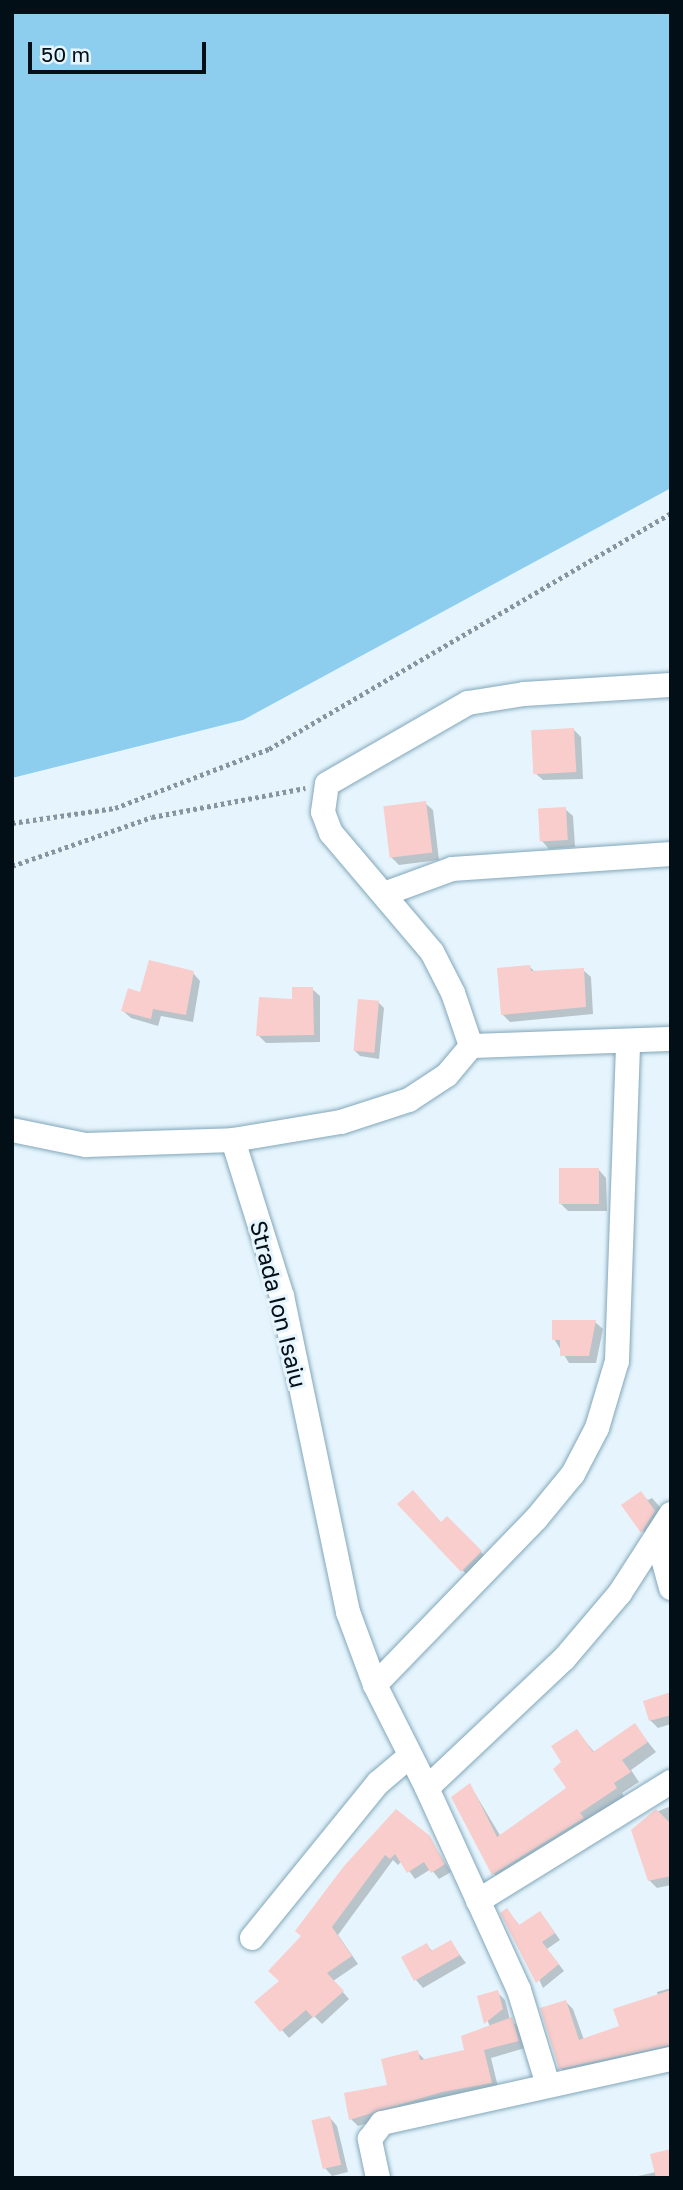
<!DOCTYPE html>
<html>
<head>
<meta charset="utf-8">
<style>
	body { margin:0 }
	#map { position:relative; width:683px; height:2190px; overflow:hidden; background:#e6f5fd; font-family:"Golos Text",sans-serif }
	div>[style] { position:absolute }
	.green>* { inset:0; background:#8dcdee }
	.shadow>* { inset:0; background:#0003 }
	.building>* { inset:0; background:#f8cdcb; transform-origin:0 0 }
	.path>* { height:4.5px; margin-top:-2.25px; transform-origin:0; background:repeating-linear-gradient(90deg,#87959c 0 3.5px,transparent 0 7px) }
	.roads { filter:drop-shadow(0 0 2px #82a7ba) drop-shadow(0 0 2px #82a7ba) }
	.minor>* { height:24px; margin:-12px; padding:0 12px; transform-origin:12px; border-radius:12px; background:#fff }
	span { translate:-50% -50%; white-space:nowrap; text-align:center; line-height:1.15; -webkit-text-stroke:6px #e6f5fd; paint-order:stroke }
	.street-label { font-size:23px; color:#030f16 }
	.frame { position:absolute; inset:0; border:14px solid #030f16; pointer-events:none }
	.scale { position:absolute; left:28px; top:42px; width:178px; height:32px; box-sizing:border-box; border:4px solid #030f16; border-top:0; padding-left:9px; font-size:21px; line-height:24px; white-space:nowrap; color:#030f16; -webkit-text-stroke:5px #e6f5fd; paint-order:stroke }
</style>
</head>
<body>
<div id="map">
	<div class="green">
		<i style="clip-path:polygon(12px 12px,671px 12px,671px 488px,243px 720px,12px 778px)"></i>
	</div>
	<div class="shadow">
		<i style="clip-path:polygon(573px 729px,581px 737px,583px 779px,543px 780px,535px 773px)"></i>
		<i style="clip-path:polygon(425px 803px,433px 810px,439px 860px,399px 865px,391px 857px)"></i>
		<i style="clip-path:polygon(565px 809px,573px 816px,575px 847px,549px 849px,542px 841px)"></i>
		<i style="clip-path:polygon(530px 967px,535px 972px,583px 970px,591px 977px,593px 1014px,510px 1022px,502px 1014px)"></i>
		<i style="clip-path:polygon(193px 973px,200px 981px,193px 1022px,161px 1016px,158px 1026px,131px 1018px,123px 1011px,141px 994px)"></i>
		<i style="clip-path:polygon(312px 989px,320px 996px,320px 1042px,266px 1043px,258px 1035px)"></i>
		<i style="clip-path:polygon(378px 1002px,384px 1008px,379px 1059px,360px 1056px,354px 1050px)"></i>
		<i style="clip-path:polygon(599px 1170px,606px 1178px,607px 1211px,568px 1211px,561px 1204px)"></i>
		<i style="clip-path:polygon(595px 1322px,603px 1329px,596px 1363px,569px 1363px,554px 1339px)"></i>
		<i style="clip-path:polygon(640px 1493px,648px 1500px,652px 1498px,666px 1514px,649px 1539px,623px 1505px)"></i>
		<i style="clip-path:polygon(399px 1504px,441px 1524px,447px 1519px,487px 1558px,469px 1577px)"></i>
		<i style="clip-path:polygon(671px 1694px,671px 1724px,658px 1728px,650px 1720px)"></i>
		<i style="clip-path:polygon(635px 1726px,656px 1752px,631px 1770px,639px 1782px,622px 1793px,625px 1798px,503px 1883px,494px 1874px,470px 1785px,501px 1837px,569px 1789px,564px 1763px,577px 1731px,595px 1753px)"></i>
		<i style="clip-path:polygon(671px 1806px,671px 1885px,657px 1888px,649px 1880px,654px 1813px)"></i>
		<i style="clip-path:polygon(429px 1837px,451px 1872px,439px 1879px,431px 1869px,415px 1879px,402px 1861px,398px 1865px,393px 1860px,338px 1935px,358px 1964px,333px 1981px,349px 1999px,322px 2024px,314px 2016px,289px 2038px,257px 2002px,281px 1982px,346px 1867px)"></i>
		<i style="clip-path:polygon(507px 1910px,520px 1926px,546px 1920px,560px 1940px,547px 1949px,564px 1971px,543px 1988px)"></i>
		<i style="clip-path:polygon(450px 1942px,466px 1963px,423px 1988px,416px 1980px,427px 1945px,433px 1952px)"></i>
		<i style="clip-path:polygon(671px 1988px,671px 2056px,568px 2075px,560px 2068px,566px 2002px,573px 2009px,584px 2040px,621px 2028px,658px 1996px,657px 1992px)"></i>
		<i style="clip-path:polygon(497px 1992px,505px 2000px,510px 2020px,519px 2027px,525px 2048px,491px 2058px,499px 2091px,450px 2099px,358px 2126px,351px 2119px,389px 2086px,417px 2052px,425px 2060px,466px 2051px,490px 2027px,479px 1997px)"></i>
		<i style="clip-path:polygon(330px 2118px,337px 2126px,348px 2172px,332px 2176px,325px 2168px)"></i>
		<i style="clip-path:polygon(656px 2172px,671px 2178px,629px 2178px)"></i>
	</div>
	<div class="building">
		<i style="left:574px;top:728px;width:44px;height:43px;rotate:87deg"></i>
		<i style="left:426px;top:801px;width:52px;height:43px;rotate:83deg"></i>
		<i style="left:566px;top:807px;width:33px;height:28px;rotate:87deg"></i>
		<i style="clip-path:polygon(149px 960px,194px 971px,186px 1015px,153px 1009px,151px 1019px,121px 1011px,128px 988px,140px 992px)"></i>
		<i style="clip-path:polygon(530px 965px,531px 971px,584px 968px,586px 1007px,501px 1015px,497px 968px)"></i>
		<i style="clip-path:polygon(292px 987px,313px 987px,314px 1035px,256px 1036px,259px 997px,292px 999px)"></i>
		<i style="left:358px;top:999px;width:21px;height:52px;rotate:5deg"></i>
		<i style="left:559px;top:1168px;width:40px;height:36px"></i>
		<i style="clip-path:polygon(552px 1320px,596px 1320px,589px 1356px,560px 1356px,560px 1340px,552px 1340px)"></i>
		<i style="clip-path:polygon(413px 1490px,441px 1522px,447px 1516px,482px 1551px,461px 1572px,397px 1504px)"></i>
		<i style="clip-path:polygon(641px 1491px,655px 1511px,641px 1533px,621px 1505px)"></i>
		<i style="clip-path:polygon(671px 1692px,671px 1715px,649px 1721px,643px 1701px)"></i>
		<i style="clip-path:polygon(635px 1723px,648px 1742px,622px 1760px,631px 1772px,614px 1783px,617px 1788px,580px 1813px,584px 1818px,492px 1875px,451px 1797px,470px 1783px,497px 1837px,566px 1788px,553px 1769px,561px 1762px,551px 1746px,577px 1729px,593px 1752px)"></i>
		<i style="clip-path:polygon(396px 1809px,430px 1836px,445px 1864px,431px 1873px,424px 1862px,407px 1873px,395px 1854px,390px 1859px,385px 1855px,332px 1927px,352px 1956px,327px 1973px,344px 1991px,313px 2018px,306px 2010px,280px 2032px,254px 2002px,279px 1981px,268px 1971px,301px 1936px,295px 1931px,344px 1866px)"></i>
		<i style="clip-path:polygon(656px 1809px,671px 1824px,671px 1876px,648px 1881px,631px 1830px)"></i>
		<i style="clip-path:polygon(507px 1908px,519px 1925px,540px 1911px,555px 1933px,542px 1942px,559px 1964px,536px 1983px,500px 1913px)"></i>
		<i style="clip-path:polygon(451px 1940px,460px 1955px,414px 1981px,401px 1957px,427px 1943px,431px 1951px)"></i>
		<i style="clip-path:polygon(498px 1990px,503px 2009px,484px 2024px,477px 1996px)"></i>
		<i style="clip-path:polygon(671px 1990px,671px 2045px,559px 2069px,540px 2008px,566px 2000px,579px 2040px,619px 2026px,613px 2009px)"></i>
		<i style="clip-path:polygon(512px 2017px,519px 2041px,484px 2050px,492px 2083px,442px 2092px,349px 2120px,344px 2093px,387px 2085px,381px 2059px,418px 2050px,420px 2060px,464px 2050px,461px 2036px)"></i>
		<i style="left:330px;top:2116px;width:50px;height:19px;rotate:77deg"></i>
		<i style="clip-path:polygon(671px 2149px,671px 2178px,656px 2178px,650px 2154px)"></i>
	</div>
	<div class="path">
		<i style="left:12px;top:823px;width:104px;rotate:-8.3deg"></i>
		<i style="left:115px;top:808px;width:165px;rotate:-21deg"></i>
		<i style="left:269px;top:749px;width:466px;rotate:-30.4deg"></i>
		<i style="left:12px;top:866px;width:148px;rotate:-19.3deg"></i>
		<i style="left:152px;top:817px;width:156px;rotate:-10.7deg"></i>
	</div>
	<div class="roads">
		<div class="minor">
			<i style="left:384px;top:894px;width:72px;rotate:-20.2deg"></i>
			<i style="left:452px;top:869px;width:220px;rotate:-3.9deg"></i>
			<i style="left:471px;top:1046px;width:56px;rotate:-108.8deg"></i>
			<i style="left:453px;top:993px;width:46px;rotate:-117.1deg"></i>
			<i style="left:432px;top:952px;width:156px;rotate:-130.3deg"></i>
			<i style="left:331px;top:833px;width:22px;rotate:-111deg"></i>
			<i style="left:323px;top:812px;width:28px;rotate:-82deg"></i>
			<i style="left:327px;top:784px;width:163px;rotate:-29.9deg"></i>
			<i style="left:468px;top:703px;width:57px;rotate:-9.1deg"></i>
			<i style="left:524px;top:694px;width:147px;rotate:-3.5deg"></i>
			<i style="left:471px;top:1046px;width:200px;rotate:-2deg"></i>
			<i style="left:12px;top:1130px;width:76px;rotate:11.5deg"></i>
			<i style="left:86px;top:1145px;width:147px;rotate:-1.9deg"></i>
			<i style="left:233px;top:1140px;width:109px;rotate:-9.5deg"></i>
			<i style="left:341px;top:1122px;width:71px;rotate:-17.9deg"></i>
			<i style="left:409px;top:1100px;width:45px;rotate:-33.3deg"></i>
			<i style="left:447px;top:1075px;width:38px;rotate:-50deg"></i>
			<i style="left:233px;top:1140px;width:164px;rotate:72.6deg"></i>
			<i style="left:282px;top:1296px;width:323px;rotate:78.2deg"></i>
			<i style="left:348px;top:1612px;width:78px;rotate:69.7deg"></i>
			<i style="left:375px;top:1685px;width:115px;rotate:63.2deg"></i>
			<i style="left:657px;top:1537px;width:53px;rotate:74.6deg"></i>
			<i style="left:375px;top:1685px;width:231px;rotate:-45.9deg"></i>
			<i style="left:536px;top:1519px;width:58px;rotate:-50.6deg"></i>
			<i style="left:573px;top:1474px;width:52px;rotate:-62.4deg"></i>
			<i style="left:597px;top:1428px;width:70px;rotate:-73.4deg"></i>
			<i style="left:617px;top:1361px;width:319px;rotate:-88deg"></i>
			<i style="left:478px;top:1901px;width:227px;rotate:-31.7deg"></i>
			<i style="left:252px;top:1938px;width:200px;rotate:-50.9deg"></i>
			<i style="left:378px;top:1783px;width:42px;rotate:-40.2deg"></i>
			<i style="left:548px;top:2085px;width:99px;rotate:-107deg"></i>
			<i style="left:519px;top:1990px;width:222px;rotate:-114.5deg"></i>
			<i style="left:427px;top:1788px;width:188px;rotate:-43.3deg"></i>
			<i style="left:564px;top:1659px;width:87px;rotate:-49.7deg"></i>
			<i style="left:620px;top:1593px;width:94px;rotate:-57.2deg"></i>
			<i style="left:378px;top:2178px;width:40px;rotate:-102deg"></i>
			<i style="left:370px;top:2139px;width:20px;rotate:-53deg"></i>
			<i style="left:382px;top:2123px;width:296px;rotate:-12.5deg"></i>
		</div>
	</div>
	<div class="street-label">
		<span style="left:279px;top:1304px;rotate:76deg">Strada Ion Isaiu</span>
	</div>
	<div class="frame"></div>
	<div class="scale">50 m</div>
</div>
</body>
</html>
